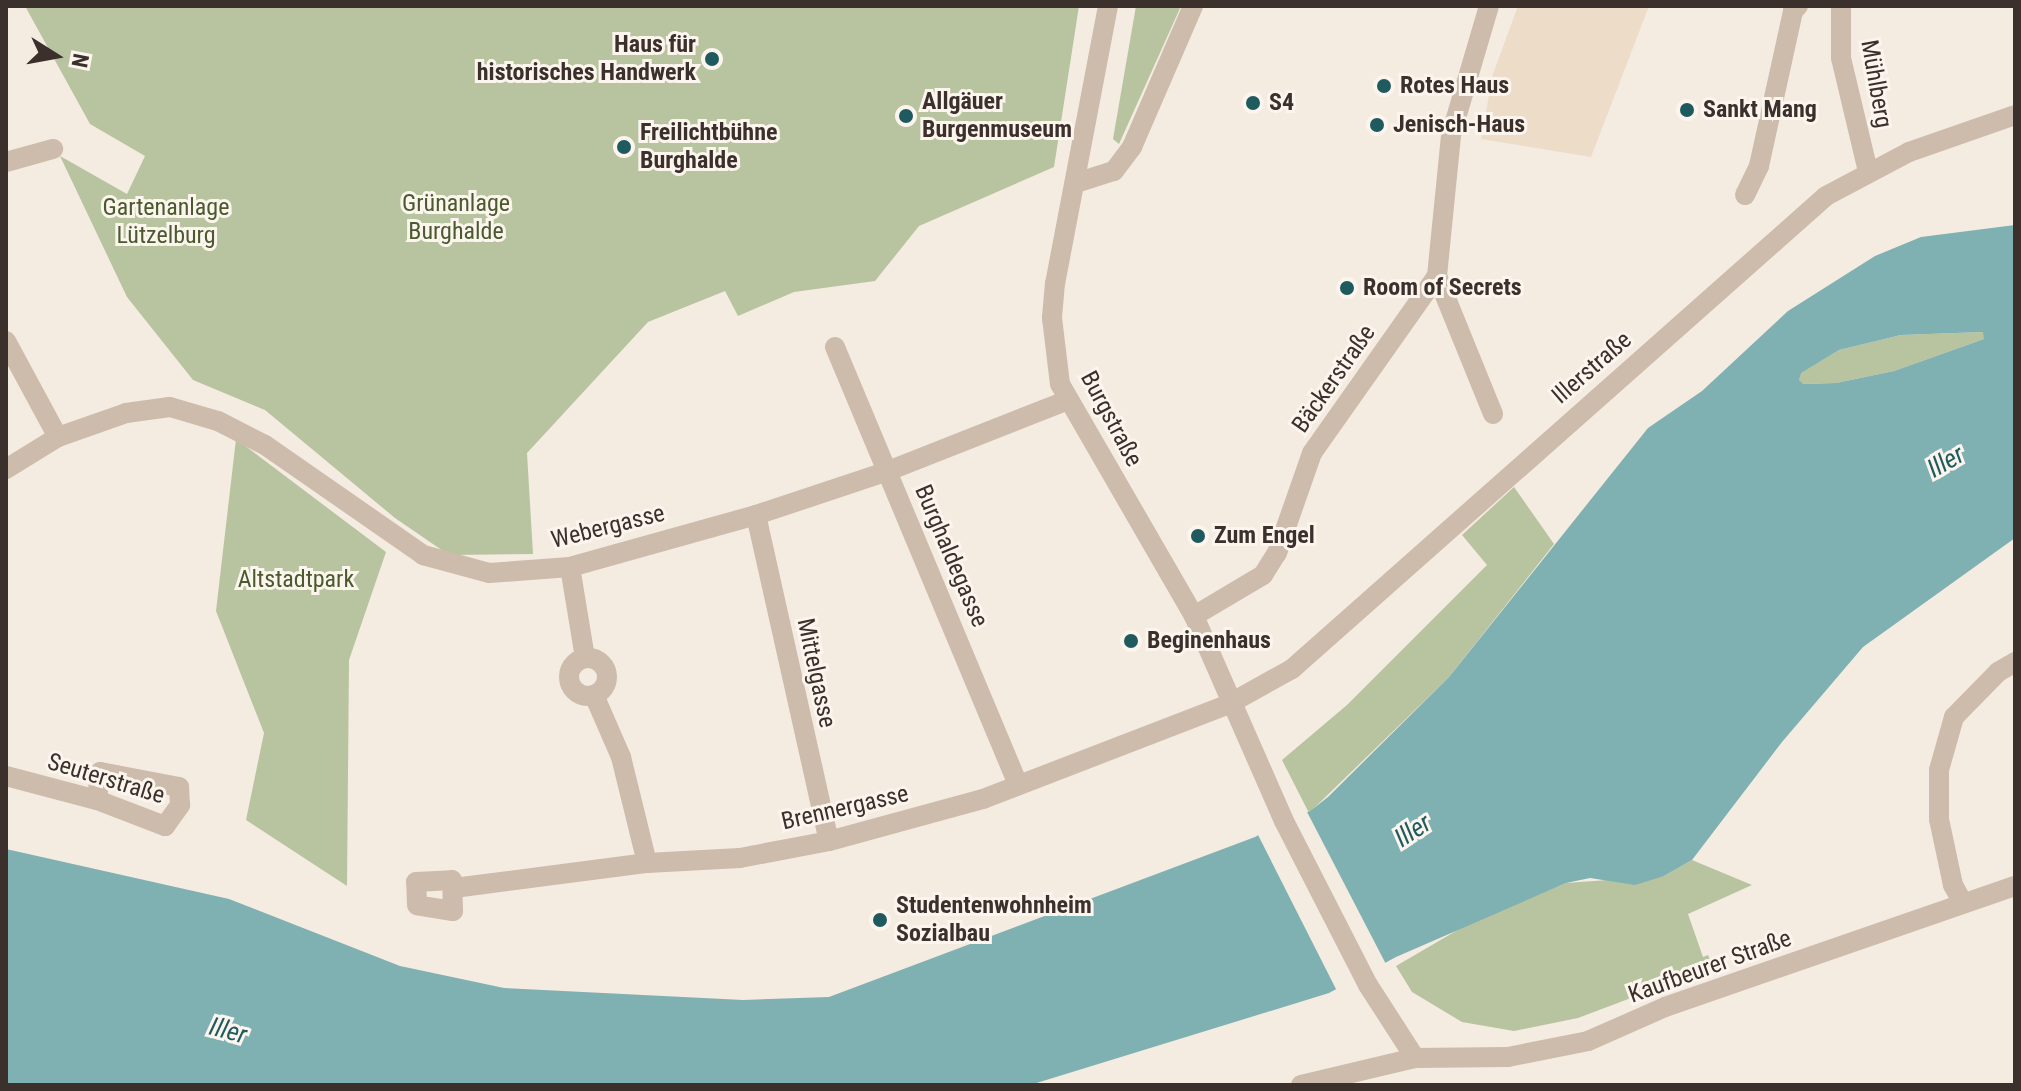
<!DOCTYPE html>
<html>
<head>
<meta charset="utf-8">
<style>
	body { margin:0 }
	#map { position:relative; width:2021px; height:1091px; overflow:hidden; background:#f4ebe1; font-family:"Roboto Condensed",sans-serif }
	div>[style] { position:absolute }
	.green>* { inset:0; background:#b8c4a0 }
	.plaza>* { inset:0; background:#ecdcc8 }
	.water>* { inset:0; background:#7fb0b2 }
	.pier>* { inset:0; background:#f4ebe1 }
	.minor>* { height:20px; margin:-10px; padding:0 10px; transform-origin:10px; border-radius:10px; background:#cdbbac }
	.minor>.ring { margin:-10px; padding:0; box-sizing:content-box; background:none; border:20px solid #cdbbac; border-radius:50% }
	.dots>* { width:22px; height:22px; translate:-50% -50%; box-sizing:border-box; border:4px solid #fbf5ee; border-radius:50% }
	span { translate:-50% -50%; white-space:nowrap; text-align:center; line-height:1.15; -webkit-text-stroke:6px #fbf5ee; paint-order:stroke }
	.poi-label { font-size:24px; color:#3b302b; font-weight:700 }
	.right { translate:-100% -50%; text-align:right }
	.left { translate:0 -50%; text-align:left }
	.street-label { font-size:24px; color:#3b302b }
	.park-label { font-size:24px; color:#4a5a2e }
	.water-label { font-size:26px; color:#1f5a5e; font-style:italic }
	.frame { position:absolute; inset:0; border:8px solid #3b302b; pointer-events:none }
	.north { position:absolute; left:16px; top:16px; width:80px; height:80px; -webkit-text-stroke:6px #fbf5ee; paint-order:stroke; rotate:101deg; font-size:22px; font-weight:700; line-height:32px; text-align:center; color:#3b302b }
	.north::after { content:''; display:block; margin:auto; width:28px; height:36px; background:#3b302b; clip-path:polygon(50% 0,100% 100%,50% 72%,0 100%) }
</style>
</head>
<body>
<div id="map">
	<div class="green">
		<i style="clip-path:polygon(25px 6px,1079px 6px,1054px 167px,919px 226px,875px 281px,794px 292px,738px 316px,725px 291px,648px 322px,527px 453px,533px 554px,449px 555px,395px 518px,265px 410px,193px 380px,127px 297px,60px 156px,127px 194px,145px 156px,90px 124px)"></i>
		<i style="clip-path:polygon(1136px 6px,1181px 6px,1119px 144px,1113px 139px)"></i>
		<i style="clip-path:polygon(1984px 332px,1984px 339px,1894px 371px,1836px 383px,1802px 384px,1799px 380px,1800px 373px,1839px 350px,1901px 335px)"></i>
		<i style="clip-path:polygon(236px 439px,386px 552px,349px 660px,347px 886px,246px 820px,264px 733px,216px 611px)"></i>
		<i style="clip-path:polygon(1514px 487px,1554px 544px,1449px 677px,1309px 813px,1282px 760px,1347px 705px,1487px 565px,1462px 535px)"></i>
		<i style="clip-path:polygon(1692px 860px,1752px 885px,1688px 914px,1703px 957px,1708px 955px,1713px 967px,1578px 1018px,1514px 1031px,1462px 1022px,1412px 992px,1396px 966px,1468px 924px,1566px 883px,1664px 876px)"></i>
	</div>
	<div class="plaza">
		<i style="clip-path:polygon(1518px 6px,1649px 6px,1591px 157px,1481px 139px,1493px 74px)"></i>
	</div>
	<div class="water">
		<i style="clip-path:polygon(evenodd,2015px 225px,2015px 538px,1863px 647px,1782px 742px,1692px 860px,1664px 876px,1635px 885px,1590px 878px,1566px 883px,1396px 957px,1329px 993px,1030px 1085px,6px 1085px,6px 849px,229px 899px,400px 966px,504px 988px,743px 1000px,829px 997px,1255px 837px,1300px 812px,1309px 812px,1328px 797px,1449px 677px,1648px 428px,1702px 391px,1788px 311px,1875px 256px,1921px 237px,2015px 225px,1983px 332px,1984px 339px,1894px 371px,1836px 383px,1803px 384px,1799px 380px,1801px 373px,1839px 350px,1901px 335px,1983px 332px)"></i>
	</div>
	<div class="pier">
		<i style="clip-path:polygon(1300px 808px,1305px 808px,1388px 968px,1338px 993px,1256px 831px)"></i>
	</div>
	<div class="minor">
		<i style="left:1108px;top:6px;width:282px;rotate:100.8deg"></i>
		<i style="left:1055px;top:283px;width:35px;rotate:95deg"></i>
		<i style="left:1052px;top:318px;width:66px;rotate:83.1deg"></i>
		<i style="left:1060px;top:384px;width:268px;rotate:60deg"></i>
		<i style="left:1194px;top:616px;width:224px;rotate:66.3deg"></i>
		<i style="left:1284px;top:821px;width:184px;rotate:62.9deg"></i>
		<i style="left:1368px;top:985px;width:87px;rotate:57.2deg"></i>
		<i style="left:1841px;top:6px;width:52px;rotate:90deg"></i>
		<i style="left:1841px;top:58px;width:116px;rotate:76.6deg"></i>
		<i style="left:6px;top:162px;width:49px;rotate:-15.5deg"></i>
		<i style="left:1076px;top:183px;width:40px;rotate:-18deg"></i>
		<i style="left:1114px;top:171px;width:30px;rotate:-53deg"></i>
		<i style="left:1132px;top:147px;width:154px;rotate:-66.6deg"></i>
		<i style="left:1745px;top:195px;width:32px;rotate:-64deg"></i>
		<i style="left:1759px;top:166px;width:159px;rotate:-77.6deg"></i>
		<i style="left:1793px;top:11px;width:7px;rotate:-45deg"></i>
		<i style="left:1437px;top:276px;width:149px;rotate:67.9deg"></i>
		<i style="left:6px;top:341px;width:109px;rotate:61.6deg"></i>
		<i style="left:835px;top:347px;width:475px;rotate:67.3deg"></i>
		<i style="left:6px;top:469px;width:61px;rotate:-31.6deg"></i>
		<i style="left:58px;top:437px;width:72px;rotate:-19.4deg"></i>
		<i style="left:126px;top:413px;width:44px;rotate:-7.8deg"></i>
		<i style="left:170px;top:407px;width:50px;rotate:16.3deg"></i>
		<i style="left:218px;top:421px;width:53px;rotate:27.1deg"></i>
		<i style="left:265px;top:445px;width:193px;rotate:34.8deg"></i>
		<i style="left:423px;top:555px;width:68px;rotate:15.3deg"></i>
		<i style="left:489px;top:573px;width:81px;rotate:-4.2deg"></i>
		<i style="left:570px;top:567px;width:193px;rotate:-15.6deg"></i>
		<i style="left:756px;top:515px;width:139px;rotate:-18.4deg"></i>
		<i style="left:888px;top:471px;width:191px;rotate:-21.5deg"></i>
		<i style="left:756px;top:515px;width:334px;rotate:77.4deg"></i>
		<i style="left:570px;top:567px;width:92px;rotate:80.6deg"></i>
		<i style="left:1194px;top:616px;width:80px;rotate:-30.7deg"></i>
		<i style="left:1263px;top:575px;width:26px;rotate:-58deg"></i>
		<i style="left:1277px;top:553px;width:106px;rotate:-70.7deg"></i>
		<i style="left:1312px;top:453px;width:217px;rotate:-54.8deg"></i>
		<i style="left:1437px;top:276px;width:142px;rotate:-84.3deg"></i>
		<i style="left:1451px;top:135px;width:134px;rotate:-73.6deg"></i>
		<i class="ring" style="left:569px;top:658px;width:18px;height:18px"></i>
		<i style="left:594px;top:695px;width:68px;rotate:66.5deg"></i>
		<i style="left:621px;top:757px;width:109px;rotate:76.2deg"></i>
		<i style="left:6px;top:776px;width:94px;rotate:14.8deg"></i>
		<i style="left:97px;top:800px;width:73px;rotate:20.9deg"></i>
		<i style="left:165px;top:826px;width:26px;rotate:-54deg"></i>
		<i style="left:180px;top:805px;width:18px;rotate:-93deg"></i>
		<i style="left:179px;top:787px;width:80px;rotate:-169.2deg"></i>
		<i style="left:100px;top:772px;width:28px;rotate:96deg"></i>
		<i style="left:452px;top:880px;width:31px;rotate:88deg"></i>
		<i style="left:453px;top:911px;width:36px;rotate:-171deg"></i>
		<i style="left:417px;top:905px;width:23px;rotate:-92deg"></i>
		<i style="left:416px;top:882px;width:36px;rotate:-3deg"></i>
		<i style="left:454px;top:888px;width:195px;rotate:-7.4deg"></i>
		<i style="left:647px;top:863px;width:93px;rotate:-3.1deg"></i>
		<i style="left:740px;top:858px;width:91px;rotate:-10.8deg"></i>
		<i style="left:829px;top:841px;width:160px;rotate:-15.3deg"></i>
		<i style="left:983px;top:799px;width:264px;rotate:-21.1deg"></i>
		<i style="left:1229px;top:704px;width:72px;rotate:-29.1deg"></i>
		<i style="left:1292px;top:669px;width:713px;rotate:-41.53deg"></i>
		<i style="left:1826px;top:196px;width:94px;rotate:-27.9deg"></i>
		<i style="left:1909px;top:152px;width:112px;rotate:-19.2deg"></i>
		<i style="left:1963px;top:903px;width:21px;rotate:-119deg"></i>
		<i style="left:1953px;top:885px;width:67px;rotate:-102deg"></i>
		<i style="left:1939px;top:819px;width:49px;rotate:-90deg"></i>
		<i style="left:1939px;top:770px;width:55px;rotate:-74.2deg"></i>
		<i style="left:1954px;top:717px;width:63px;rotate:-45.6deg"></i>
		<i style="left:1998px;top:672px;width:20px;rotate:-30deg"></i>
		<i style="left:1301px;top:1085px;width:117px;rotate:-13.3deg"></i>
		<i style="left:1415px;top:1058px;width:93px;rotate:-0.6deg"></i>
		<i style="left:1508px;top:1057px;width:82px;rotate:-11.3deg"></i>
		<i style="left:1588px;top:1041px;width:84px;rotate:-23.8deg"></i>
		<i style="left:1665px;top:1007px;width:370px;rotate:-19.1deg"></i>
	</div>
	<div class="dots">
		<i style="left:712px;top:59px;background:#1f5a5e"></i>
		<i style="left:1384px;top:86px;background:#1f5a5e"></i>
		<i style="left:1253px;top:103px;background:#1f5a5e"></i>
		<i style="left:1687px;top:110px;background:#1f5a5e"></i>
		<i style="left:906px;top:116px;background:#1f5a5e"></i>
		<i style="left:1377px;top:125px;background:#1f5a5e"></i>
		<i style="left:624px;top:147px;background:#1f5a5e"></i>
		<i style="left:1347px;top:288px;background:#1f5a5e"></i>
		<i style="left:1198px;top:536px;background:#1f5a5e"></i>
		<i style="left:1131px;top:641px;background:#1f5a5e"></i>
		<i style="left:880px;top:920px;background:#1f5a5e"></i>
	</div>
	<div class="poi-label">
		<span class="right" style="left:696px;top:59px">Haus für<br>historisches Handwerk</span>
		<span class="left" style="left:1400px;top:86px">Rotes Haus</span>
		<span class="left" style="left:922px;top:116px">Allgäuer<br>Burgenmuseum</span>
		<span class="left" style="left:1269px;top:103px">S4</span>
		<span class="left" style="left:1703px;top:110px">Sankt Mang</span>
		<span class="left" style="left:1393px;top:125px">Jenisch-Haus</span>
		<span class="left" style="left:640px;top:147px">Freilichtbühne<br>Burghalde</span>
		<span class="left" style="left:1363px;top:288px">Room of Secrets</span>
		<span class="left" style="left:1214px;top:536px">Zum Engel</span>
		<span class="left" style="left:1147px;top:641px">Beginenhaus</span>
		<span class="left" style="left:896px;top:920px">Studentenwohnheim<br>Sozialbau</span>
	</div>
	<div class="street-label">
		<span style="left:1876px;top:84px;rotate:80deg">Mühlberg</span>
		<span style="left:1592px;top:368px;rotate:-41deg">Illerstraße</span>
		<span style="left:1334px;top:379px;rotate:-55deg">Bäckerstraße</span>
		<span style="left:1111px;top:419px;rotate:62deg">Burgstraße</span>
		<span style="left:608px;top:527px;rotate:-14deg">Webergasse</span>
		<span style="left:951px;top:556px;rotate:67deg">Burghaldegasse</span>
		<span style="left:816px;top:673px;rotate:78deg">Mittelgasse</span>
		<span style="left:106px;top:779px;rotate:17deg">Seuterstraße</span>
		<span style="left:845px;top:808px;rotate:-13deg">Brennergasse</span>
		<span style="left:1710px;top:967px;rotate:-20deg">Kaufbeurer Straße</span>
	</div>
	<div class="park-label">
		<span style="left:456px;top:218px">Grünanlage<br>Burghalde</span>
		<span style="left:166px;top:222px">Gartenanlage<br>Lützelburg</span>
		<span style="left:296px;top:580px">Altstadtpark</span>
	</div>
	<div class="water-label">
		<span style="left:1946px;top:462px;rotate:-30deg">Iller</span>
		<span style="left:1413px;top:831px;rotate:-33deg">Iller</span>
		<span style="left:228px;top:1031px;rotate:15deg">Iller</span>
	</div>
	<div class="frame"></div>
	<div class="north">N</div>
</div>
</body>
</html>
